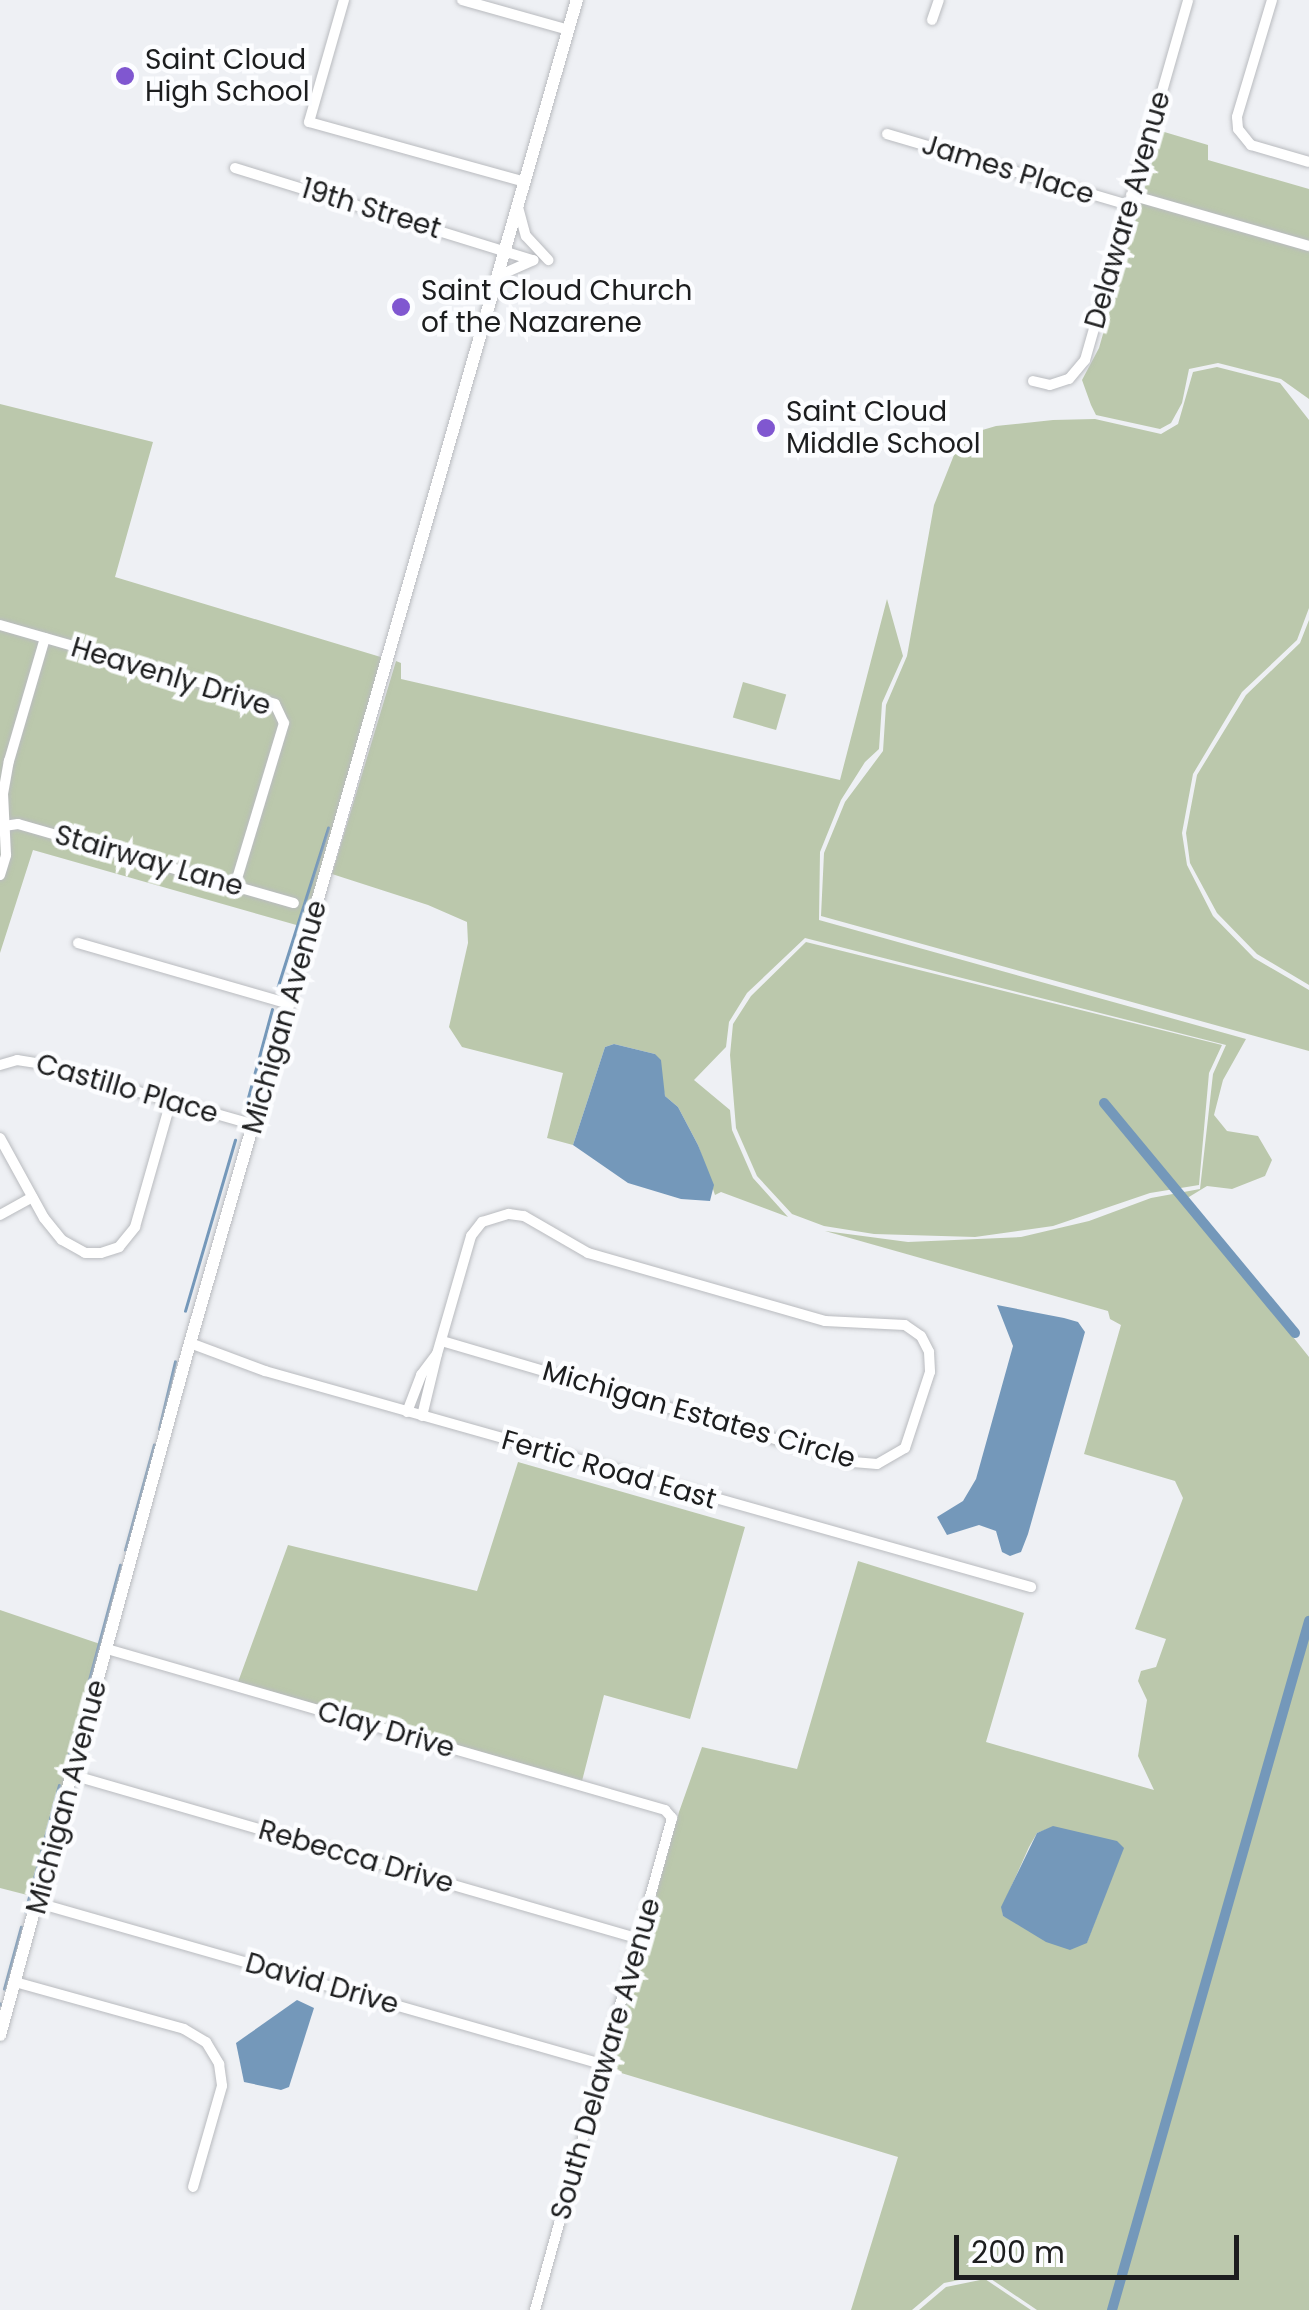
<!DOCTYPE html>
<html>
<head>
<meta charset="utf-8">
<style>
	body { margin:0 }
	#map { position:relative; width:1309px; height:2310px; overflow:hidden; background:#eef0f4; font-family:Poppins,sans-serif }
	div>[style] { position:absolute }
	.green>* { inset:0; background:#bbc8ac; transform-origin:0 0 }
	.water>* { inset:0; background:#7498ba }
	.stream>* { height:2.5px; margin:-1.25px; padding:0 1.25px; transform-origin:1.25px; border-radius:1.25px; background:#7498ba }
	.canal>* { height:10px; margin:-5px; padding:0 5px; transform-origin:5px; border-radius:5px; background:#7498ba }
	.roads { filter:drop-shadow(0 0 2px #b9bbbf) drop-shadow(0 0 2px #b9bbbf) }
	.minor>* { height:10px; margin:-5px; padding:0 5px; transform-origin:5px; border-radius:5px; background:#fff }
	.tertiary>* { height:12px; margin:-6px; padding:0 6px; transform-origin:6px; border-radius:6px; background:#fff }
	.dots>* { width:28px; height:28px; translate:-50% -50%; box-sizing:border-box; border:5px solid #fcfdff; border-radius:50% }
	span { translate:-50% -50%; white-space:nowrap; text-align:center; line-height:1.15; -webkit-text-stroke:9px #fcfdff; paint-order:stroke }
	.poi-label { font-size:28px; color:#1c1d1e }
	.left { translate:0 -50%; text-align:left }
	.street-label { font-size:28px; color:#1c1d1e }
	.scale { position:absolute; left:954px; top:2235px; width:285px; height:45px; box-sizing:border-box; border:5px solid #1c1d1e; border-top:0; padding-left:12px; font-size:30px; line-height:35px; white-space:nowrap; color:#1c1d1e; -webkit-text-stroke:8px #fcfdff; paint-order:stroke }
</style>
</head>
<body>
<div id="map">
	<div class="green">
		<i style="clip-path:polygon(1161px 131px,1208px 145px,1208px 160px,1309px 189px,1309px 399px,1281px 379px,1218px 363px,1189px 369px,1182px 403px,1171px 423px,1160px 429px,1096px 415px,1091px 405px,1082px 380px,1099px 348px)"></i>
		<i style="clip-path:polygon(1217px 367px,1280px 383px,1309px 420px,1309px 608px,1297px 640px,1242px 692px,1193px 774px,1182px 833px,1187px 865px,1213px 916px,1254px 958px,1309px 990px,1309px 1051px,821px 916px,824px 853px,845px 802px,883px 751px,886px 705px,907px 656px,934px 505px,956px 450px,979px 431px,996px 426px,1053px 420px,1095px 419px,1161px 434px,1178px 424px,1193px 372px)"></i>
		<i style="clip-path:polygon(0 404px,153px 442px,115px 577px,384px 658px,307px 928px,33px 850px,0 953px)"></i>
		<i style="clip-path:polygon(evenodd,887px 599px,903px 656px,882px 703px,879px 749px,865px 762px,841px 800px,820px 852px,819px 920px,1246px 1039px,1223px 1080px,1214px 1115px,1227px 1131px,1258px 1136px,1272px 1160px,1265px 1176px,1232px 1189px,1207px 1186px,1184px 1200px,1309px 1357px,1309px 2310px,1037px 2310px,985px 2275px,944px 2283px,912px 2310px,851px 2310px,898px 2157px,608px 2069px,679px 1812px,702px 1747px,797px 1769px,858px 1561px,1024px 1613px,986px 1742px,1154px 1790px,1138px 1756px,1147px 1700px,1138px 1681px,1141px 1671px,1156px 1667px,1166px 1639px,1135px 1629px,1183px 1498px,1175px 1481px,1084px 1454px,1121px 1325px,1110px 1319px,1108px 1311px,825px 1231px,908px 1242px,1021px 1237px,1089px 1221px,1151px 1198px,1200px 1189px,1213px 1074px,1226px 1045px,805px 938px,747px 993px,729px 1022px,726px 1047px,694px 1080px,730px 1110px,732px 1130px,753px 1178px,788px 1217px,721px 1192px,715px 1195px,698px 1145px,678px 1107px,665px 1096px,655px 1054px,614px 1044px,605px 1047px,573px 1145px,547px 1138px,563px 1073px,462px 1047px,449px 1027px,468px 943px,467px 922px,428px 905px,332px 874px,396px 661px,401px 663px,401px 679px,840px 780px,887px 599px,1053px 1827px,1100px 1908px,1087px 1942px,1003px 1916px,1002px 1907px,1029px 1847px,1037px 1833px,1053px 1827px)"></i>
		<i style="clip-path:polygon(1309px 620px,1309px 985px,1257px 954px,1217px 913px,1190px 863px,1186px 833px,1197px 775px,1246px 695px,1300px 643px)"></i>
		<i style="left:743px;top:682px;width:45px;height:37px;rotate:16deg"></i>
		<i style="clip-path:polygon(806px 942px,1222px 1045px,1209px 1073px,1199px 1185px,1150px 1193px,1053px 1226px,975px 1237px,874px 1234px,824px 1226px,792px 1214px,757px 1176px,736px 1128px,730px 1055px,733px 1024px,751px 996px)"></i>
		<i style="clip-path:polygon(518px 1462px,745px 1527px,690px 1719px,604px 1695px,582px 1781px,238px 1682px,288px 1545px,477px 1591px)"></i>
		<i style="clip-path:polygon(0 1610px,103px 1645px,35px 1897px,0 1888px)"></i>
		<i style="clip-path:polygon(985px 2279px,1031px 2310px,919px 2310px,946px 2287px)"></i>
	</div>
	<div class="water">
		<i style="clip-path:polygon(614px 1044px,655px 1054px,661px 1060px,665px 1096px,678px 1107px,698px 1145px,714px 1185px,710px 1201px,681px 1199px,628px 1183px,573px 1145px,605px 1047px)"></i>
		<i style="clip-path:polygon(997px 1305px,1064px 1318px,1078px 1322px,1085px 1332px,1028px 1534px,1021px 1552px,1010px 1556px,1002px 1552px,996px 1531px,979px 1525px,947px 1535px,937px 1517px,963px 1501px,976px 1479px,1013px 1346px)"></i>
		<i style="clip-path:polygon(1053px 1826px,1117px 1841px,1124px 1848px,1087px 1943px,1070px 1950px,1046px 1942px,1003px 1916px,1001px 1907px,1037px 1833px)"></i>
		<i style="clip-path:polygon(297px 2000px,314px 2008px,289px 2087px,281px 2090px,244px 2082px,236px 2043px)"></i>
	</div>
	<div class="stream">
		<i style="left:277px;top:989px;width:169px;rotate:-72.4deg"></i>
		<i style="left:246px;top:1105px;width:99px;rotate:-74.8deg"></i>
		<i style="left:185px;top:1311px;width:178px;rotate:-73.7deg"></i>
		<i style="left:159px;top:1429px;width:69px;rotate:-76.6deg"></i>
		<i style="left:125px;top:1550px;width:109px;rotate:-74.6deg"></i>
		<i style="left:65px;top:1769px;width:211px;rotate:-74.9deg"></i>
		<i style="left:25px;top:1912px;width:131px;rotate:-75deg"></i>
		<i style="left:4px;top:1989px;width:64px;rotate:-74.7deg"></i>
		<i style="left:0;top:2005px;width:1px;rotate:-90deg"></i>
	</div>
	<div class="canal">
		<i style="left:1104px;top:1103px;width:299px;rotate:50.3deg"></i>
		<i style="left:1112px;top:2310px;width:717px;rotate:-74.04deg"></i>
	</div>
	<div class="roads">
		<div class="minor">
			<i style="left:344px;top:0;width:127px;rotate:106deg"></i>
			<i style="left:309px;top:122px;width:224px;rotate:15.5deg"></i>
			<i style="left:462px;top:0;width:111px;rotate:15.7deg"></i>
			<i style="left:1272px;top:0;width:122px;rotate:106.7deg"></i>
			<i style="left:1237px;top:117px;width:12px;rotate:85deg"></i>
			<i style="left:1238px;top:129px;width:21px;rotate:51deg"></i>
			<i style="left:1251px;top:145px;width:60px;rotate:16.3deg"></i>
			<i style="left:932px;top:20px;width:21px;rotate:-71deg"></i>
			<i style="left:887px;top:134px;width:251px;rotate:16.4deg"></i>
			<i style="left:235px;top:168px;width:312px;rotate:17.2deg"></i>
			<i style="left:1131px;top:195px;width:185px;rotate:16deg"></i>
			<i style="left:518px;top:207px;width:30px;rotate:75deg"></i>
			<i style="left:526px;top:236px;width:33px;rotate:47deg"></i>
			<i style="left:498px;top:276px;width:39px;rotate:-24deg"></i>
			<i style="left:1033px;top:381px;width:17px;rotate:13deg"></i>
			<i style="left:1050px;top:385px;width:20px;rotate:-18deg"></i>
			<i style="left:1069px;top:379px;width:25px;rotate:-50deg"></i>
			<i style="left:1085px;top:360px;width:374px;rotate:-74deg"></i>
			<i style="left:0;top:625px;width:286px;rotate:16deg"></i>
			<i style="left:275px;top:704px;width:21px;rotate:65deg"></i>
			<i style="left:284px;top:723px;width:169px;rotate:106.8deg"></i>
			<i style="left:4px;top:826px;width:14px;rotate:-8deg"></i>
			<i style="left:18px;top:824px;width:287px;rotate:16deg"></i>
			<i style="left:0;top:875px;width:21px;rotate:-73deg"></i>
			<i style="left:6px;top:855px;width:61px;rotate:-92.8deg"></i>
			<i style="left:3px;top:794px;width:34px;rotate:-80deg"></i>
			<i style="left:9px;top:761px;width:128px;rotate:-73.7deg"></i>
			<i style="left:78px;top:943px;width:221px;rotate:16.1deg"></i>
			<i style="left:0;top:1065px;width:18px;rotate:-16deg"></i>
			<i style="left:17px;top:1060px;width:20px;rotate:9deg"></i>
			<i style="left:37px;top:1063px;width:226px;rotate:15.9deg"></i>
			<i style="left:0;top:1138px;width:91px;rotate:61.2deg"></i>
			<i style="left:44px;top:1218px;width:28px;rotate:51deg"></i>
			<i style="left:62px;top:1240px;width:26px;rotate:29deg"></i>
			<i style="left:85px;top:1253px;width:16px"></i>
			<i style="left:101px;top:1253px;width:19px;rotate:-18deg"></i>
			<i style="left:119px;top:1247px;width:26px;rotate:-51deg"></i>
			<i style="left:135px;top:1227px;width:131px;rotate:-74.1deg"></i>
			<i style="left:0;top:1215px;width:37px;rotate:-29deg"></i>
			<i style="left:190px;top:1343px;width:80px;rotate:20.5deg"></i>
			<i style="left:265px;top:1371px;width:796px;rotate:15.75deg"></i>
			<i style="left:407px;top:1412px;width:40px;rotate:-69deg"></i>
			<i style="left:421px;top:1375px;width:25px;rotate:-53deg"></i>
			<i style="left:422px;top:1416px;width:64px;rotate:-76.4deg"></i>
			<i style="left:437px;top:1354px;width:123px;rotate:-73.9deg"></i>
			<i style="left:471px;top:1236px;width:18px;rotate:-52deg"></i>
			<i style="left:482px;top:1222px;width:28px;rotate:-17deg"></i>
			<i style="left:509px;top:1214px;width:15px;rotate:8deg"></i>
			<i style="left:524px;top:1216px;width:74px;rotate:30deg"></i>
			<i style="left:588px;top:1253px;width:247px;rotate:16deg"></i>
			<i style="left:825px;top:1321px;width:80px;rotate:2.9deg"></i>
			<i style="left:905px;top:1325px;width:19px;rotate:35deg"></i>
			<i style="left:921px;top:1336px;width:18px;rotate:63deg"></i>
			<i style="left:929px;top:1352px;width:20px;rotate:87deg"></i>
			<i style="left:930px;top:1372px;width:80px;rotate:108.2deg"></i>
			<i style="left:905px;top:1448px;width:32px;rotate:150deg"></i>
			<i style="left:877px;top:1464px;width:24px;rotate:-175deg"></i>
			<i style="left:853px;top:1462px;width:429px;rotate:-163.6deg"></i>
			<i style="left:107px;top:1649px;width:581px;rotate:16.09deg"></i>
			<i style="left:665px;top:1810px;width:11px;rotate:49deg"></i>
			<i style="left:672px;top:1818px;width:511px;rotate:105.56deg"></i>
			<i style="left:72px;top:1775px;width:591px;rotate:16.11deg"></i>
			<i style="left:38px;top:1903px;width:590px;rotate:15.95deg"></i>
			<i style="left:15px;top:1982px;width:175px;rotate:15.5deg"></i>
			<i style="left:184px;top:2029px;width:26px;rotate:31deg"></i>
			<i style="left:206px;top:2042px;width:26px;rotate:59deg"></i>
			<i style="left:219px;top:2064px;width:22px;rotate:82deg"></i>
			<i style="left:222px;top:2086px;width:105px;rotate:106deg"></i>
		</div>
		<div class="tertiary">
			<i style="left:0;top:2035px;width:718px;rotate:-74.65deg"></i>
			<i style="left:190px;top:1343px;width:1398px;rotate:-73.93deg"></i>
		</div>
	</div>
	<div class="dots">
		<i style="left:125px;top:76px;background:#8057d0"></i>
		<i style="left:401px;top:307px;background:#8057d0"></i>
		<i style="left:766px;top:428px;background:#8057d0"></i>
	</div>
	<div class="poi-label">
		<span class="left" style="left:145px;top:76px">Saint Cloud<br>High School</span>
		<span class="left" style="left:421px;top:307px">Saint Cloud Church<br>of the Nazarene</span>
		<span class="left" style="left:786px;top:428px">Saint Cloud<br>Middle School</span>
	</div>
	<div class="street-label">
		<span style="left:1008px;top:170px;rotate:17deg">James Place</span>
		<span style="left:371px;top:209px;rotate:17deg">19th Street</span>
		<span style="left:1128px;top:210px;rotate:-74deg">Delaware Avenue</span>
		<span style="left:171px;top:677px;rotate:17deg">Heavenly Drive</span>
		<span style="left:149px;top:861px;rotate:16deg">Stairway Lane</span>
		<span style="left:285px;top:1017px;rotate:-74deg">Michigan Avenue</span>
		<span style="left:127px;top:1089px;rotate:16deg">Castillo Place</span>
		<span style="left:699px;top:1415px;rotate:16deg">Michigan Estates Circle</span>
		<span style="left:609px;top:1470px;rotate:16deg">Fertic Road East</span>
		<span style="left:386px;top:1730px;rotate:16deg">Clay Drive</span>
		<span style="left:67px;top:1797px;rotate:-75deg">Michigan Avenue</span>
		<span style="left:356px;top:1857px;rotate:16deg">Rebecca Drive</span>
		<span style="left:322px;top:1984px;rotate:16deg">David Drive</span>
		<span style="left:606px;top:2059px;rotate:-74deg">South Delaware Avenue</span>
	</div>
	<div class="scale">200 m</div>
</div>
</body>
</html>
